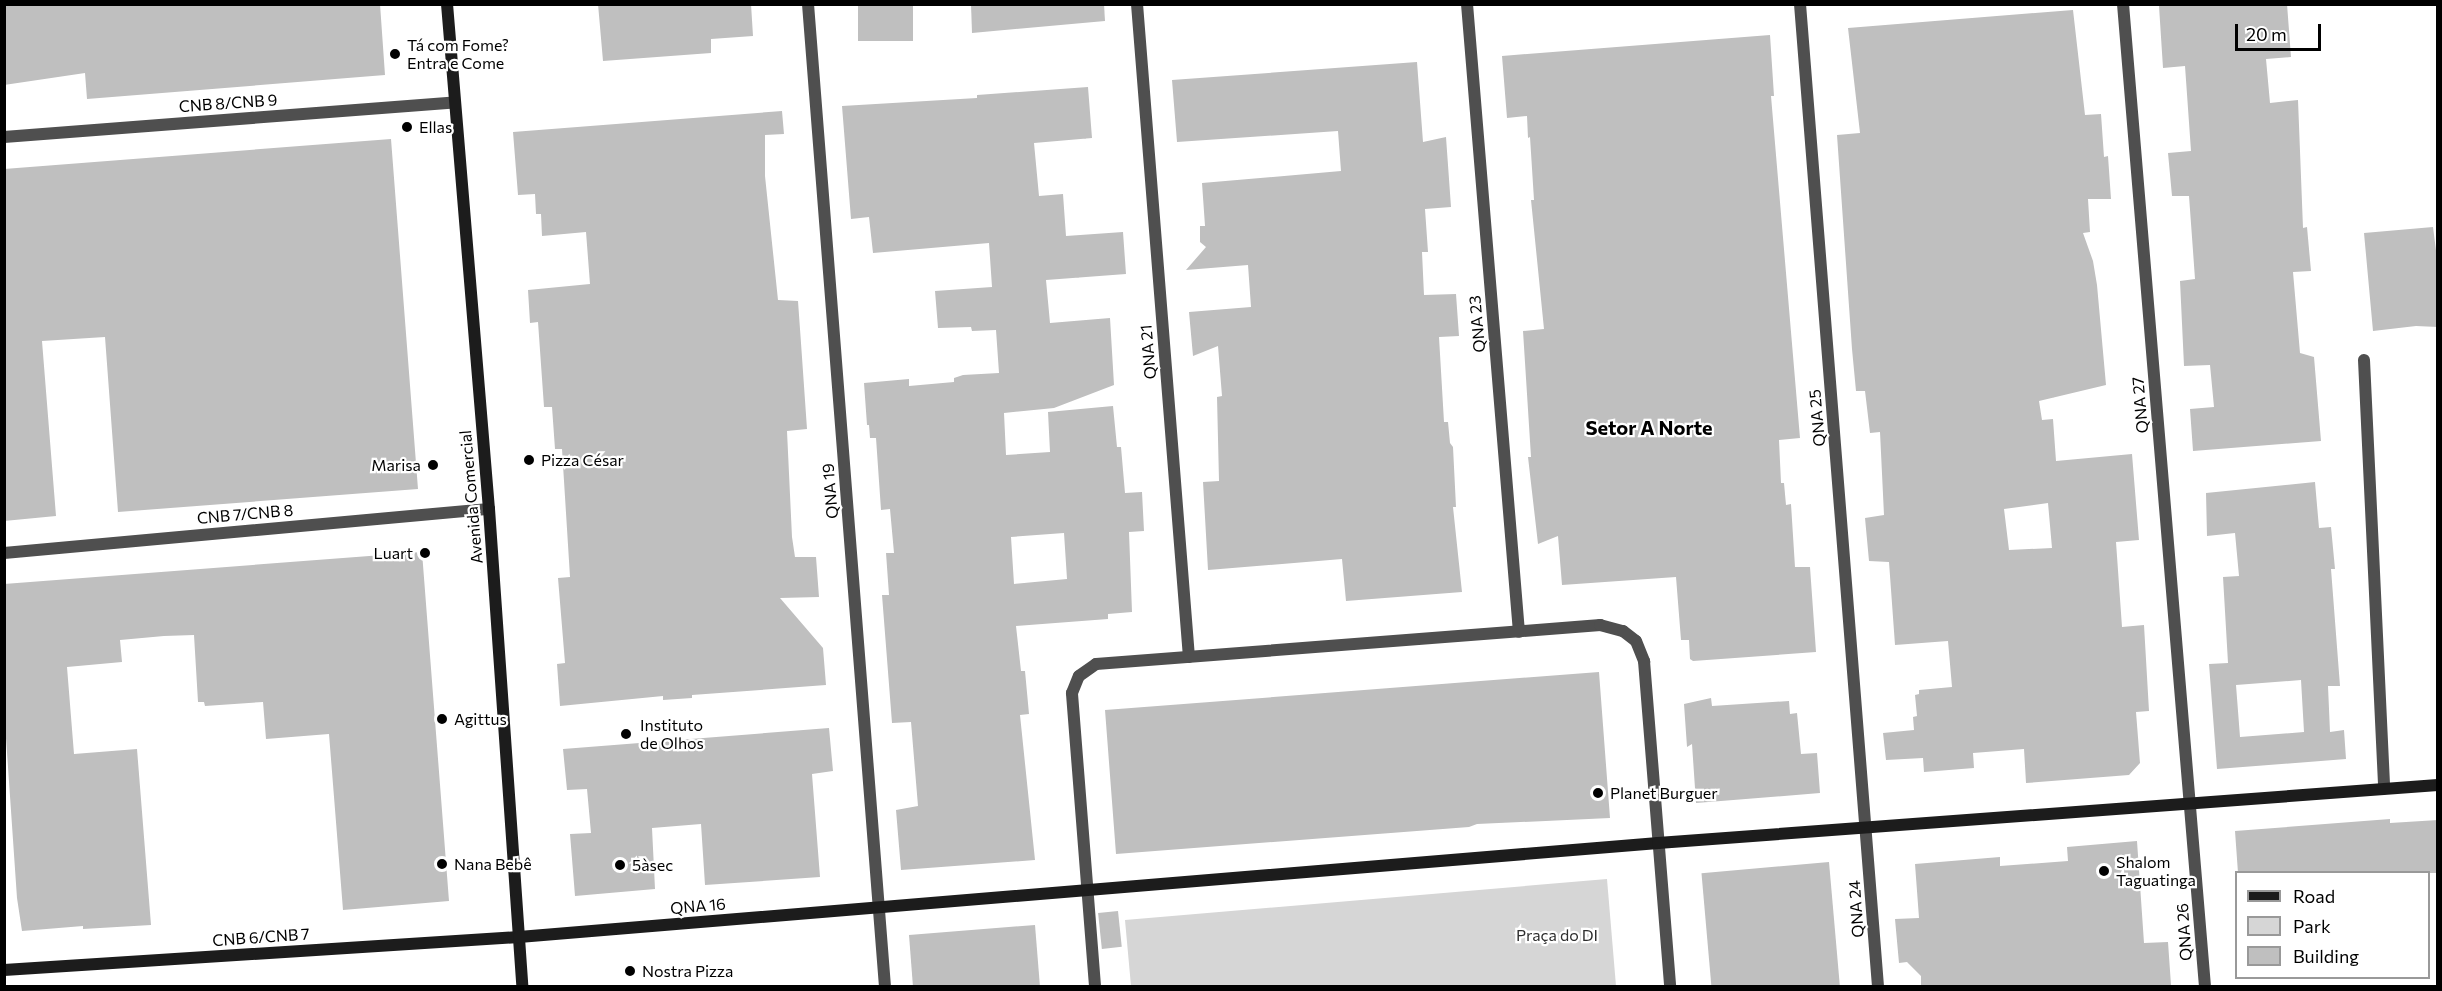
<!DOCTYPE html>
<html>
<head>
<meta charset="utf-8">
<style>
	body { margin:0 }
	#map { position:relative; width:2442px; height:991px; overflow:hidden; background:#fff; font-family:Commissioner,sans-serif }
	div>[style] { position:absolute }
	.green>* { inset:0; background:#d6d6d6 }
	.building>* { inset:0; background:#bfbfbf; transform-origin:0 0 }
	.street>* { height:12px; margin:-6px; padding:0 6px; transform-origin:6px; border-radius:6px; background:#4f4f4f }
	.secondary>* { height:12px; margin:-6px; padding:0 6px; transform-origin:6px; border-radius:6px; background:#1c1c1c }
	.dots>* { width:16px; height:16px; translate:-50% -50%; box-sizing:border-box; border:3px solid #fff; border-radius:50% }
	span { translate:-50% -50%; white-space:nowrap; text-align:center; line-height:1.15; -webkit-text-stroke:4.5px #fff; paint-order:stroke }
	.poi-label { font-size:16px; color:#000 }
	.left { translate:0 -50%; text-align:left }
	.right { translate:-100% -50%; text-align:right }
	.street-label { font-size:16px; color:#000 }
	.park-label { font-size:16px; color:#2d2d2d }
	.quarter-label { font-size:20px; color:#000; font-weight:700 }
	.frame { position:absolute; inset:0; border:6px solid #000; pointer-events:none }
	.legend { position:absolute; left:2235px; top:871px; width:195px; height:108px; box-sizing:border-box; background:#fff; border:2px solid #999; margin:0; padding:8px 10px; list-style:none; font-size:18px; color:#000 }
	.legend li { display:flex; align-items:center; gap:12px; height:30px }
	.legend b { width:30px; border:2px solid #999 }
	.scale { position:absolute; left:2235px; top:24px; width:86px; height:27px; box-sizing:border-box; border:3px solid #000; border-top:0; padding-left:8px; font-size:18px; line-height:21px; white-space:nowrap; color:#000; -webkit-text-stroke:4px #fff; paint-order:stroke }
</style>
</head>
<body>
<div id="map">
	<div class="green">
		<i style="clip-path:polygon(1607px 879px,1616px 986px,1131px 986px,1125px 920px)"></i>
	</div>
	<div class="building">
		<i style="clip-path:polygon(4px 4px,380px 4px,385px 75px,87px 99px,85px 73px,4px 85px)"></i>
		<i style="clip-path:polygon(598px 4px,751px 4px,753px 36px,711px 39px,711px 53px,603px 61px)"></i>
		<i style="left:858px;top:4px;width:55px;height:37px"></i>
		<i style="clip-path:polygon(971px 4px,1104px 4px,1105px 21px,972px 33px)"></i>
		<i style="clip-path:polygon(2175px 4px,2287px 4px,2291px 57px,2266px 59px,2270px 103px,2298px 100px,2303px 228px,2307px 227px,2311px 271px,2293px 272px,2300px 353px,2314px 357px,2321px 441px,2193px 451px,2190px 409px,2214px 407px,2210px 365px,2184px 366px,2180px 281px,2195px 279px,2193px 251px,2189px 196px,2172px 196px,2168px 153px,2191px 151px,2185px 66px,2163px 68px,2159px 6px)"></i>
		<i style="clip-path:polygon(evenodd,2073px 10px,2085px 115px,2101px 114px,2104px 157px,2108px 156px,2111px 199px,2088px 199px,2090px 232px,2083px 233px,2093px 261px,2097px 285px,2106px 385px,2039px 401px,2042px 420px,2053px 419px,2056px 461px,2132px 454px,2139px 540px,2116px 542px,2122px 627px,2144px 625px,2149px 711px,2136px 712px,2140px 763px,2129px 775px,2026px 783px,2024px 749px,1973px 753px,1974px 768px,1924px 772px,1923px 758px,1886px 760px,1883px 733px,1914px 730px,1913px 717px,1917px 716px,1915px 695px,1919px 694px,1919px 690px,1952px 687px,1948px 641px,1895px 645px,1889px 562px,1869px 561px,1865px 518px,1884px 515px,1880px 432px,1870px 433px,1865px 391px,1856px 391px,1852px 349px,1837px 135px,1860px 133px,1848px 28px,2073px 10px,2048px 503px,2052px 548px,2009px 550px,2004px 509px,2048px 503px)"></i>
		<i style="clip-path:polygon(1770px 35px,1774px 96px,1771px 96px,1800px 438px,1779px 440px,1781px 483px,1784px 483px,1786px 505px,1791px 504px,1795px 567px,1810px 567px,1816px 652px,1693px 661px,1690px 659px,1689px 640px,1681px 640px,1676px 577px,1562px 585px,1558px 536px,1538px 544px,1528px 457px,1531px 457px,1523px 331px,1544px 329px,1531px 200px,1534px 200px,1530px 137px,1528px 138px,1527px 116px,1507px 118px,1502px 56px)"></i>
		<i style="clip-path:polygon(1417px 62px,1423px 142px,1446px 137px,1451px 207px,1425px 209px,1428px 252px,1422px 252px,1424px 295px,1456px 294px,1459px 336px,1439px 337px,1444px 422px,1448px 422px,1450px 443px,1453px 447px,1456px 507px,1453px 507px,1462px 592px,1346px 601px,1342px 559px,1208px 570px,1203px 482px,1219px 481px,1217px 397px,1222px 396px,1218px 346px,1193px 356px,1189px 312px,1251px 307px,1248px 265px,1186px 270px,1206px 247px,1200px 242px,1200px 226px,1205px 226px,1202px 183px,1341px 171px,1338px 131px,1177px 142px,1172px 80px)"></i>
		<i style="clip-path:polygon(evenodd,1088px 87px,1092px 138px,1034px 143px,1039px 196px,1063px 194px,1066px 236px,1123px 232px,1126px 274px,1046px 280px,1050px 323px,1110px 318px,1114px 385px,1054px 408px,1004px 413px,1006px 455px,1050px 452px,1048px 412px,1113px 406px,1117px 447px,1121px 447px,1125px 493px,1142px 492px,1144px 531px,1129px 532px,1132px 612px,1108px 614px,1108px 619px,1016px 626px,1021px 671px,1025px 671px,1029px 714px,1020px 715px,1035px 860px,901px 870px,896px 810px,918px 806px,911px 722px,892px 723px,882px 595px,889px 595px,886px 553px,894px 553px,890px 509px,881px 510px,876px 438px,870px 438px,869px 425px,867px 425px,864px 383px,909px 379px,909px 386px,954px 382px,954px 378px,963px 375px,999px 373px,996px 330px,972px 331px,971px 327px,938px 328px,935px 291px,992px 287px,989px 243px,873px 253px,869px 217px,851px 219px,842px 106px,977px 98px,977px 95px,1088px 87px,1064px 533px,1067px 579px,1014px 584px,1011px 537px,1064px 533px)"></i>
		<i style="clip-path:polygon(782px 111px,784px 134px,765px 135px,765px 176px,778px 300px,798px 301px,801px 343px,807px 429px,787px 431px,792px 537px,795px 557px,816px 557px,819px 597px,780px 598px,823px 648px,826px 685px,692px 695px,692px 698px,663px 700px,663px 696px,560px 706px,557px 664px,565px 663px,558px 578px,570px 577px,562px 449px,555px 449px,552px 407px,544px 407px,538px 322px,530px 323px,528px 290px,590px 284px,586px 232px,542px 236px,541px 214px,536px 214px,535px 194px,518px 195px,513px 132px)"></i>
		<i style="clip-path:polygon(391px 139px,418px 489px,118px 512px,105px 337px,42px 341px,56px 516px,4px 521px,4px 169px)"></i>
		<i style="clip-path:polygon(2433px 227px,2438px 266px,2438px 327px,2416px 326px,2373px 331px,2364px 233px)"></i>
		<i style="clip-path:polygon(evenodd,2315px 482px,2319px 528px,2331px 527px,2335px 569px,2331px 569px,2340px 686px,2328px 686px,2330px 732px,2344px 730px,2346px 759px,2217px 769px,2209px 664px,2228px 663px,2223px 577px,2239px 576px,2235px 533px,2207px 536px,2206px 493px,2315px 482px,2301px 680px,2304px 732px,2240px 737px,2236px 685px,2301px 680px)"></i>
		<i style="clip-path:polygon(422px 552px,449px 901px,343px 910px,329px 734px,266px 739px,263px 702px,205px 706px,204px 702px,198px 702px,194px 635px,164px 636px,120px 640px,122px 662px,67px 667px,74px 754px,137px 749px,151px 925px,83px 929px,83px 926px,22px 931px,17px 898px,4px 709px,4px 584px)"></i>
		<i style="clip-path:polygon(1599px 672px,1610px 818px,1477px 824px,1469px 827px,1116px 854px,1105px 710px)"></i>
		<i style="clip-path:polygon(1711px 698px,1712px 706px,1789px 701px,1790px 714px,1797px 713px,1801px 754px,1817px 753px,1820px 793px,1696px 803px,1692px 744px,1687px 747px,1684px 704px)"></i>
		<i style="clip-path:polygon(829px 728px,833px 771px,812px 774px,820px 877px,705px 885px,701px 824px,652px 828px,655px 889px,575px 896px,570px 834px,591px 833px,587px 789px,567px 790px,563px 749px)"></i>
		<i style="clip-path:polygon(2390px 819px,2390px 823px,2438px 820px,2438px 873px,2238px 873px,2235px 831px)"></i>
		<i style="clip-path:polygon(2137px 841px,2144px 943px,2168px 942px,2171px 985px,1921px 987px,1921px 976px,1907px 962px,1899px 963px,1895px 919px,1919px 918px,1915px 864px,2000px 857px,2000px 866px,2068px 861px,2067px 847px)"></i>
		<i style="left:1829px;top:862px;width:125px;height:128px;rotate:85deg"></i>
		<i style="left:1118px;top:911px;width:36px;height:20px;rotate:84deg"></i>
		<i style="clip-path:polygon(1035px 925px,1040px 987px,913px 987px,909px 935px)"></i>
	</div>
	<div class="street">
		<i style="left:808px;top:4px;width:985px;rotate:85.52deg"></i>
		<i style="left:1137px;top:4px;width:655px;rotate:85.45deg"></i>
		<i style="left:1467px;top:4px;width:630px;rotate:85.27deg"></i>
		<i style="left:1800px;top:4px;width:985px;rotate:85.46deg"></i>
		<i style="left:2123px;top:4px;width:985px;rotate:85.23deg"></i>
		<i style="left:4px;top:137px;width:451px;rotate:-4.4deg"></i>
		<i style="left:2364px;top:360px;width:429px;rotate:87.3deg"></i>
		<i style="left:4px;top:553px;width:487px;rotate:-5.2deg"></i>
		<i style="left:1095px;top:986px;width:294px;rotate:-94.5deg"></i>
		<i style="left:1072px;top:693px;width:18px;rotate:-68deg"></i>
		<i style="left:1079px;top:676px;width:21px;rotate:-35deg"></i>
		<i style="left:1096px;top:664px;width:506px;rotate:-4.42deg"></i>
		<i style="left:1600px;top:625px;width:24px;rotate:15deg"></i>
		<i style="left:1623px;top:631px;width:16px;rotate:38deg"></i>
		<i style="left:1636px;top:641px;width:22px;rotate:68deg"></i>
		<i style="left:1644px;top:661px;width:326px;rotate:85.4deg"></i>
	</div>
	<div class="secondary">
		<i style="left:447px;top:4px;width:507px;rotate:85.25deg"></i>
		<i style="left:489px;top:509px;width:478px;rotate:86deg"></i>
		<i style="left:4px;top:970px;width:516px;rotate:-3.67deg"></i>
		<i style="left:519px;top:937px;width:1143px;rotate:-4.72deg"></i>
		<i style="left:1658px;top:843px;width:782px;rotate:-4.25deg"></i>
	</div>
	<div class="dots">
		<i style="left:395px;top:54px;background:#000"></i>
		<i style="left:407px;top:127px;background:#000"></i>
		<i style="left:529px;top:460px;background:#000"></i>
		<i style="left:433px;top:465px;background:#000"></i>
		<i style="left:425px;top:553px;background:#000"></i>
		<i style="left:442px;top:719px;background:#000"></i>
		<i style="left:626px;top:734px;background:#000"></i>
		<i style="left:1598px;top:793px;background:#000"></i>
		<i style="left:442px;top:864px;background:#000"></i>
		<i style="left:620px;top:865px;background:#000"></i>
		<i style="left:2104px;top:871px;background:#000"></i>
		<i style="left:630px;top:971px;background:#000"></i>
	</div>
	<div class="poi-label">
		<span class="left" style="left:407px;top:54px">Tá com Fome?<br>Entra e Come</span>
		<span class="left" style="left:419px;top:127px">Ellas</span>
		<span class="left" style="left:541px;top:460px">Pizza César</span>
		<span class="right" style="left:421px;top:465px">Marisa</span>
		<span class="right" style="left:413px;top:553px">Luart</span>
		<span class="left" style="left:454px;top:719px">Agittus</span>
		<span class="left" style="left:640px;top:734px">Instituto<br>de Olhos</span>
		<span class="left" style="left:1610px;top:793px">Planet Burguer</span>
		<span class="left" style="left:2116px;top:871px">Shalom<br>Taguatinga</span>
		<span class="left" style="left:454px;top:864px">Nana Bebê</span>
		<span class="left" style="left:632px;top:865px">5àsec</span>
		<span class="left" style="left:642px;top:971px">Nostra Pizza</span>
	</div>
	<div class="street-label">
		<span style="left:228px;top:103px;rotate:-4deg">CNB 8/CNB 9</span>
		<span style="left:1477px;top:324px;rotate:-95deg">QNA 23</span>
		<span style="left:1148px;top:352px;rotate:-95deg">QNA 21</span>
		<span style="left:2140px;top:405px;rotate:-95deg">QNA 27</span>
		<span style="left:1817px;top:418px;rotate:-95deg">QNA 25</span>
		<span style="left:830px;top:491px;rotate:-95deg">QNA 19</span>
		<span style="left:471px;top:497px;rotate:-95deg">Avenida Comercial</span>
		<span style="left:245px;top:514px;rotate:-5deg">CNB 7/CNB 8</span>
		<span style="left:698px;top:906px;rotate:-5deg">QNA 16</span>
		<span style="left:1856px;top:909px;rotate:-94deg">QNA 24</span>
		<span style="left:2184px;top:932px;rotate:-94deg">QNA 26</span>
		<span style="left:261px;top:937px;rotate:-4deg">CNB 6/CNB 7</span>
	</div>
	<div class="park-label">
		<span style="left:1557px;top:935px">Praça do DI</span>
	</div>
	<div class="quarter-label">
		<span style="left:1649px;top:427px">Setor A Norte</span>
	</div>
	<div class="frame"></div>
	<ul class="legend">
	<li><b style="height:8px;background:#1c1c1c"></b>Road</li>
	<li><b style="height:16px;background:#d6d6d6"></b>Park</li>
	<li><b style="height:16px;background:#bfbfbf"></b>Building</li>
	</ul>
	<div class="scale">20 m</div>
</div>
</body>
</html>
